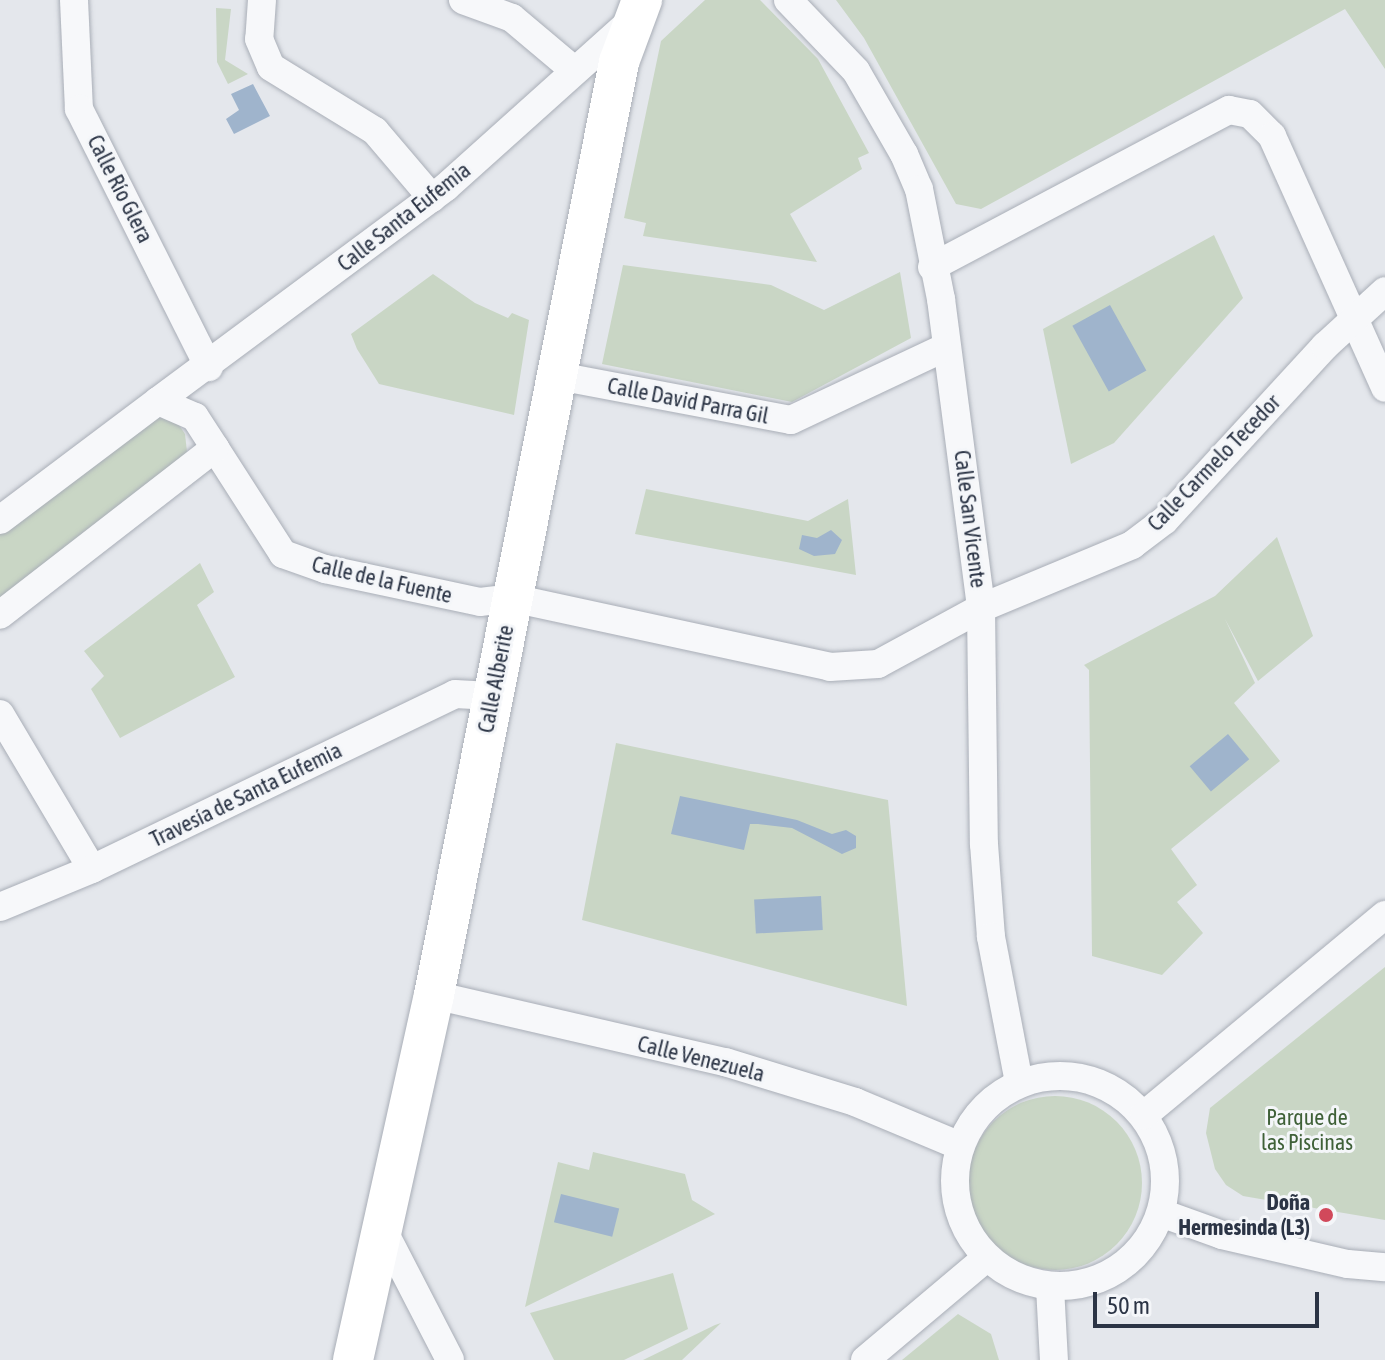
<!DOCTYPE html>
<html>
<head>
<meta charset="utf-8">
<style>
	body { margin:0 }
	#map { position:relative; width:1385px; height:1360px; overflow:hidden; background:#e4e7ec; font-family:"Asap Condensed",sans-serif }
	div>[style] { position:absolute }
	.green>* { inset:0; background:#c9d6c5 }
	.round { border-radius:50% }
	.water>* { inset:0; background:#9fb4cc; transform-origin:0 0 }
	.roads { filter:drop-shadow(0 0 2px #a9aeb7) drop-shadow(0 0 2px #a9aeb7) }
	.street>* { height:28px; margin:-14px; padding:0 14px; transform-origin:14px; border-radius:14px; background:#f7f8fa }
	.street>.ring { margin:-14px; padding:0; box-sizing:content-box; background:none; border:28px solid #f7f8fa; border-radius:50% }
	.secondary>* { height:40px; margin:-20px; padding:0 20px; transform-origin:20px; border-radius:20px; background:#fff }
	.dots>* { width:22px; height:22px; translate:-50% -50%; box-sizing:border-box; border:4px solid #f4f6f9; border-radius:50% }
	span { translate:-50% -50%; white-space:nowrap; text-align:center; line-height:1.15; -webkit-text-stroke:6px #f4f6f9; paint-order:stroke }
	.street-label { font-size:22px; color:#2b3445 }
	.park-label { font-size:22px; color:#3f6138 }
	.poi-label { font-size:22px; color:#2b3445; font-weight:700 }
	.right { translate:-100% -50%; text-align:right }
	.scale { position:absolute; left:1093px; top:1292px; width:226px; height:36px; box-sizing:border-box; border:4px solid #2b3445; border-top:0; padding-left:10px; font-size:24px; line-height:28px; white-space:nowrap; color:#2b3445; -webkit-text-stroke:6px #f4f6f9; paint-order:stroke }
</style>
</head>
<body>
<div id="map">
	<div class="green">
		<i style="clip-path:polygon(705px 0,760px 0,818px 59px,869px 153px,858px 158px,862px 169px,790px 214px,817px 262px,643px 236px,646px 223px,624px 218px,661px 41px)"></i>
		<i style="clip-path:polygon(836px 0,1385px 0,1385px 69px,1345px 9px,981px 209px,956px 204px,864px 38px)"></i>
		<i style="clip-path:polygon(216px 8px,231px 9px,225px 60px,248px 74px,228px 84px,217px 62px)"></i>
		<i style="clip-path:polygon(1214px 235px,1243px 298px,1114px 443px,1071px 464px,1043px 329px)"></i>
		<i style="clip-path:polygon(623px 265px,771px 285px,824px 310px,900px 272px,911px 338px,792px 402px,602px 364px)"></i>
		<i style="clip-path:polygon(433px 274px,475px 303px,508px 318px,512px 313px,529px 320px,514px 415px,379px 384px,357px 349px,351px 334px)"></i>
		<i style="clip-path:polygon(155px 415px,179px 425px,185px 434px,187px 452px,172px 473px,0 600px,0 530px)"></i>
		<i style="clip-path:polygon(646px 489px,808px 521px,848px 499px,856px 575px,635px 534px)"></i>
		<i style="clip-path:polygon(1277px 537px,1313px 636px,1258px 681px,1225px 619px,1255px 683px,1234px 703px,1280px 761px,1171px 849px,1197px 885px,1177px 902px,1203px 933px,1162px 975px,1092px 956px,1089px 670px,1084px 665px,1215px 596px)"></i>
		<i style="clip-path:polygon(200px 563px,214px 592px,197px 605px,235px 677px,120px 738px,91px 689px,104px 676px,84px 651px)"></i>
		<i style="clip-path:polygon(616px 743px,888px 800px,907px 1006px,582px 920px)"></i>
		<i style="clip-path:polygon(1385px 967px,1385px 1220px,1243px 1196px,1226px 1185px,1215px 1169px,1206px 1133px,1210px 1108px)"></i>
		<i class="round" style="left:968px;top:1096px;width:174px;height:174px"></i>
		<i style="clip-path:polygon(593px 1152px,685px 1174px,692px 1200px,715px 1214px,525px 1307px,558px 1162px,589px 1170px)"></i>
		<i style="clip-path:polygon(673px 1273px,688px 1329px,624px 1360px,554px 1360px,530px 1313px)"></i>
		<i style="clip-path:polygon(958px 1314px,991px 1334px,999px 1360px,902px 1360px)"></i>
		<i style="clip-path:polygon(721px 1323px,682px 1360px,643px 1360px,715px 1325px)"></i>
	</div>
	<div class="water">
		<i style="clip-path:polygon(253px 84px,270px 116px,234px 134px,226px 119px,239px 110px,231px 94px)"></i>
		<i style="left:1110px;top:305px;width:75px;height:43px;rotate:61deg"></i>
		<i style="clip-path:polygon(831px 530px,842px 540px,835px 554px,814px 556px,799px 549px,802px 535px,817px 538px)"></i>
		<i style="left:1228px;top:734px;width:33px;height:50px;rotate:50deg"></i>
		<i style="clip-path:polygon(680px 796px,797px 820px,832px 834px,846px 830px,856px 836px,856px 848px,842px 854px,792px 828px,758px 824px,750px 824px,744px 850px,671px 834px)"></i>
		<i style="left:821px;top:896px;width:34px;height:67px;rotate:87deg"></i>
		<i style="left:561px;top:1194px;width:60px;height:29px;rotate:14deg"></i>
	</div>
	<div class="roads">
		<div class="street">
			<i style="left:74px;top:0;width:109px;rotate:87.4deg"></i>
			<i style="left:79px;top:109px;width:289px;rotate:63.3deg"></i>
			<i style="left:262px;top:0;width:39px;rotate:94deg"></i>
			<i style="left:259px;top:39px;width:30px;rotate:67deg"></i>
			<i style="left:271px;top:67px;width:122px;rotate:31.6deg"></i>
			<i style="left:375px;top:131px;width:88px;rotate:49.6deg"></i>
			<i style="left:463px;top:0;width:52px;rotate:20.2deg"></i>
			<i style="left:512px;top:18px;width:82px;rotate:40.1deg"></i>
			<i style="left:788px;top:0;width:98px;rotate:46.2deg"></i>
			<i style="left:856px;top:71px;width:96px;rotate:60deg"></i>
			<i style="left:904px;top:154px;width:38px;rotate:67deg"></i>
			<i style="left:919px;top:189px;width:112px;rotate:78.7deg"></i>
			<i style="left:941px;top:299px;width:312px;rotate:82.6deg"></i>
			<i style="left:981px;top:608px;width:236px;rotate:89.3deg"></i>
			<i style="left:984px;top:844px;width:93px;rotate:85.7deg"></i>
			<i style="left:991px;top:937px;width:149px;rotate:79.1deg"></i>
			<i style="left:932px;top:267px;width:336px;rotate:-27.9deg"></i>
			<i style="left:1229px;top:110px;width:21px;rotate:11deg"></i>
			<i style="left:1250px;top:114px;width:31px;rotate:45deg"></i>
			<i style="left:1272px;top:136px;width:276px;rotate:65.8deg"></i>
			<i style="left:558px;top:376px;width:237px;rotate:10.7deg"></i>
			<i style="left:791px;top:420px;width:171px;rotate:-25.2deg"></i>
			<i style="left:158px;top:401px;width:359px;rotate:-36.6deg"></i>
			<i style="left:446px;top:187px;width:249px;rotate:-41.9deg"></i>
			<i style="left:215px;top:448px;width:126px;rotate:57.3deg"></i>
			<i style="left:283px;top:554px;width:45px;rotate:19.7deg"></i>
			<i style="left:325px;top:569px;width:158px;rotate:12deg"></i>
			<i style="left:480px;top:602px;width:32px;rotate:-7deg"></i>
			<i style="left:512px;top:598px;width:325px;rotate:12.2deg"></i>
			<i style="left:830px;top:667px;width:48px;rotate:-3.6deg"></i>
			<i style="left:878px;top:664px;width:117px;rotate:-28.5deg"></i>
			<i style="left:981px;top:608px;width:164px;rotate:-22.6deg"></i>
			<i style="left:1132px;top:545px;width:41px;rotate:-37.1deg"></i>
			<i style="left:1165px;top:520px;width:236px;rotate:-47.4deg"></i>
			<i style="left:1325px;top:346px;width:81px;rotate:-42.5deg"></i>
			<i style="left:0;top:520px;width:198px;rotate:-37deg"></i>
			<i style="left:158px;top:401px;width:40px;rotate:23.4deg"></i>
			<i style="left:195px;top:417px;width:37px;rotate:57deg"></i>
			<i style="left:215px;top:448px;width:272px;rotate:142.2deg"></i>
			<i style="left:0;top:714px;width:180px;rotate:59.3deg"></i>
			<i style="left:0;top:907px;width:100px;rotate:-22.4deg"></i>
			<i style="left:92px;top:869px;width:403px;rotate:-25.7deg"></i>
			<i style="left:455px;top:694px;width:38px;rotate:3deg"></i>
			<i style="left:434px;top:995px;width:299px;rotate:13deg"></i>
			<i style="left:725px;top:1062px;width:136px;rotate:17.1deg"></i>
			<i style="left:855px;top:1102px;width:114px;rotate:22.7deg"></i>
			<i class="ring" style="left:955px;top:1076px;width:182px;height:182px"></i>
			<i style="left:1144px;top:1115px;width:313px;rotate:-39.7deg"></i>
			<i style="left:1161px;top:1213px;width:65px;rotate:19.8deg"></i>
			<i style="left:1222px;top:1235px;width:129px;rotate:13deg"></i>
			<i style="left:1348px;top:1264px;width:37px;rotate:5deg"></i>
			<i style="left:382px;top:1228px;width:148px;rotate:62.7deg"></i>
			<i style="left:1050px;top:1287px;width:73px;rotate:86.9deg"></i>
			<i style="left:865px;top:1360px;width:158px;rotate:-40.1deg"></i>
		</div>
		<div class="secondary">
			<i style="left:353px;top:1360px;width:374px;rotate:-77.5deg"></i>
			<i style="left:434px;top:995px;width:951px;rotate:-78.78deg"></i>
			<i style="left:619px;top:62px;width:66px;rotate:-69.6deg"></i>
		</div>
	</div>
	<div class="dots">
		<i style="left:1326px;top:1215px;background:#d1495b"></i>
	</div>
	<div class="street-label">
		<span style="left:120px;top:189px;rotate:63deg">Calle Río Glera</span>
		<span style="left:404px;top:217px;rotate:-38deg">Calle Santa Eufemia</span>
		<span style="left:688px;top:401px;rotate:11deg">Calle David Parra Gil</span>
		<span style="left:1214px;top:463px;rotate:-46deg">Calle Carmelo Tecedor</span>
		<span style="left:970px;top:519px;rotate:83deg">Calle San Vicente</span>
		<span style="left:382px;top:580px;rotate:13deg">Calle de la Fuente</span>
		<span style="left:496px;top:679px;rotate:-79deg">Calle Alberite</span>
		<span style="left:246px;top:795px;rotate:-26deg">Travesía de Santa Eufemia</span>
		<span style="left:701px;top:1059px;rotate:14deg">Calle Venezuela</span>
	</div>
	<div class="park-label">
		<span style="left:1307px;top:1130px">Parque de<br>las Piscinas</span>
	</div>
	<div class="poi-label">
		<span class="right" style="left:1310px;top:1215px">Doña<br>Hermesinda (L3)</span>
	</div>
	<div class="scale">50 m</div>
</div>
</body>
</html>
